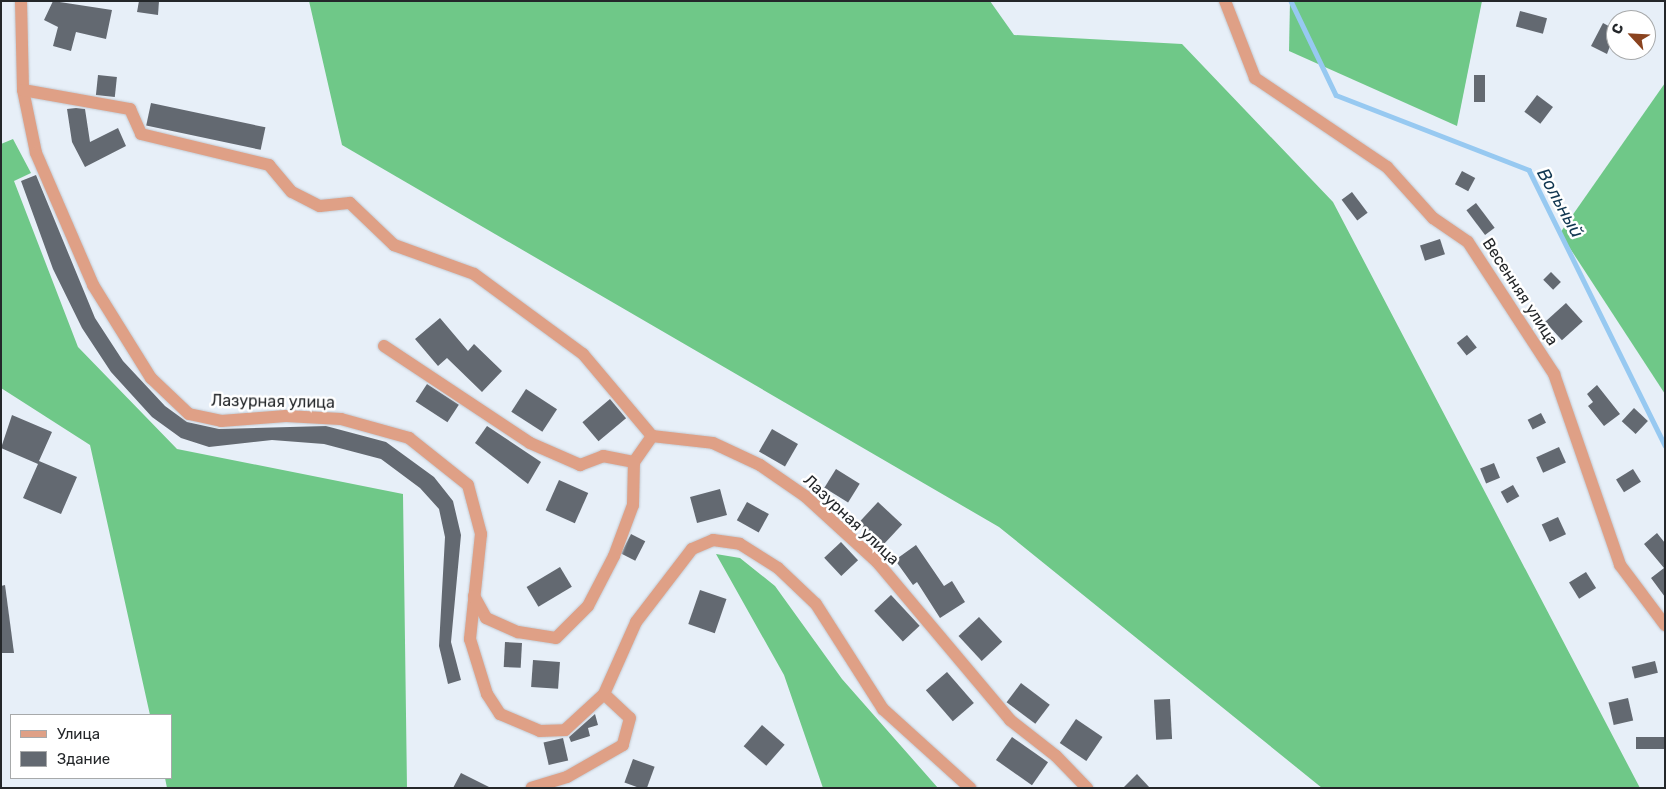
<!DOCTYPE html>
<html>
<head>
<meta charset="utf-8">
<style>
	body { margin:0 }
	#map { position:relative; width:1666px; height:789px; overflow:hidden; background:#e7eff8; font-family:Rubik,sans-serif }
	div>[style] { position:absolute }
	.forest>* { inset:0; background:#6fc888 }
	.stream>* { height:4.5px; margin:-2.25px; padding:0 2.25px; transform-origin:2.25px; border-radius:2.25px; background:#97c9f1 }
	.building>* { inset:0; background:#636971; transform-origin:0 0 }
	.roads { filter:drop-shadow(0 0 1px #c4cbd3) drop-shadow(0 0 1px #c4cbd3) }
	.minor>* { height:12px; margin:-6px; padding:0 6px; transform-origin:6px; border-radius:6px; background:#dfa086 }
	span { translate:-50% -50%; white-space:nowrap; text-align:center; line-height:1.15; -webkit-text-stroke:5px #fff; paint-order:stroke }
	.street-label { font-size:16px; color:#24272a }
	.water-label { font-size:18px; color:#113751; font-style:italic }
	.frame { position:absolute; inset:0; border:2px solid #24272a; pointer-events:none }
	.legend { position:absolute; left:10px; top:714px; width:162px; height:65px; box-sizing:border-box; background:#fff; border:1px solid #a7a9aa; margin:0; padding:6px 9px; list-style:none; font-size:15px; color:#24272a }
	.legend li { display:flex; align-items:center; gap:10px; height:25px }
	.legend b { width:25px; border:1px solid #a7a9aa }
	.north { position:absolute; left:1606px; top:10px; width:50px; height:50px; box-sizing:border-box; background:#fff; border:1px solid #a7a9aa; border-radius:50%; rotate:295deg; font-size:14px; font-weight:700; line-height:20px; text-align:center; color:#24272a }
	.north::after { content:''; display:block; margin:auto; width:18px; height:22px; background:#8a431f; clip-path:polygon(50% 0,100% 100%,50% 72%,0 100%) }
</style>
</head>
<body>
<div id="map">
	<div class="forest">
		<i style="clip-path:polygon(309px 1px,990px 1px,1014px 35px,1182px 44px,1333px 202px,1640px 788px,1322px 788px,999px 527px,342px 145px)"></i>
		<i style="clip-path:polygon(1290px 1px,1482px 1px,1457px 126px,1289px 51px)"></i>
		<i style="clip-path:polygon(1665px 83px,1665px 394px,1560px 233px)"></i>
		<i style="clip-path:polygon(13px 139px,31px 173px,14px 181px,78px 347px,177px 449px,403px 494px,407px 788px,167px 788px,165px 778px,171px 778px,171px 715px,150px 715px,90px 445px,1px 388px,1px 144px)"></i>
		<i style="clip-path:polygon(716px 554px,740px 558px,775px 586px,842px 679px,938px 788px,823px 788px,784px 675px)"></i>
	</div>
	<div class="stream">
		<i style="left:1291px;top:1px;width:104px;rotate:64.4deg"></i>
		<i style="left:1336px;top:95px;width:207px;rotate:21.2deg"></i>
		<i style="left:1529px;top:170px;width:307px;rotate:63.7deg"></i>
	</div>
	<div class="building">
		<i style="clip-path:polygon(53px 1px,112px 10px,106px 39px,76px 32px,71px 51px,53px 46px,58px 27px,44px 20px)"></i>
		<i style="clip-path:polygon(139px 1px,159px 1px,158px 15px,137px 12px)"></i>
		<i style="left:1520px;top:11px;width:28px;height:16px;rotate:15deg"></i>
		<i style="clip-path:polygon(1603px 23px,1616px 30px,1607px 54px,1591px 46px)"></i>
		<i style="left:98px;top:75px;width:19px;height:20px;rotate:6deg"></i>
		<i style="left:1474px;top:75px;width:11px;height:27px"></i>
		<i style="left:1537px;top:95px;width:20px;height:21px;rotate:37deg"></i>
		<i style="left:151px;top:103px;width:117px;height:23px;rotate:12deg"></i>
		<i style="clip-path:polygon(76px 108px,85px 109px,90px 142px,118px 128px,126px 146px,85px 167px,72px 142px,67px 109px)"></i>
		<i style="left:1462px;top:171px;width:15px;height:15px;rotate:28deg"></i>
		<i style="clip-path:polygon(36px 175px,95px 318px,123px 361px,165px 406px,187px 422px,219px 429px,326px 426px,386px 442px,434px 477px,453px 501px,461px 535px,451px 642px,461px 680px,448px 684px,439px 646px,445px 537px,439px 509px,420px 488px,381px 459px,324px 444px,272px 440px,209px 447px,181px 438px,152px 417px,111px 372px,82px 328px,53px 269px,21px 181px)"></i>
		<i style="left:1352px;top:192px;width:26px;height:13px;rotate:53deg"></i>
		<i style="left:1476px;top:203px;width:31px;height:12px;rotate:53deg"></i>
		<i style="left:1440px;top:239px;width:16px;height:21px;rotate:72deg"></i>
		<i style="left:1551px;top:272px;width:14px;height:11px;rotate:45deg"></i>
		<i style="left:1566px;top:303px;width:25px;height:28px;rotate:48deg"></i>
		<i style="clip-path:polygon(440px 318px,468px 351px,474px 344px,502px 371px,482px 392px,447px 358px,438px 366px,415px 339px)"></i>
		<i style="left:1467px;top:335px;width:16px;height:13px;rotate:52deg"></i>
		<i style="left:427px;top:384px;width:38px;height:21px;rotate:33deg"></i>
		<i style="clip-path:polygon(1597px 385px,1620px 414px,1604px 426px,1588px 406px,1593px 402px,1587px 394px)"></i>
		<i style="left:526px;top:389px;width:37px;height:27px;rotate:33deg"></i>
		<i style="left:610px;top:399px;width:25px;height:36px;rotate:50deg"></i>
		<i style="left:1634px;top:408px;width:19px;height:18px;rotate:43deg"></i>
		<i style="left:1541px;top:413px;width:11px;height:15px;rotate:63deg"></i>
		<i style="clip-path:polygon(12px 415px,52px 432px,39px 461px,77px 477px,61px 514px,23px 498px,38px 464px,1px 448px)"></i>
		<i style="clip-path:polygon(487px 426px,541px 462px,528px 484px,475px 443px)"></i>
		<i style="left:772px;top:429px;width:30px;height:26px;rotate:30deg"></i>
		<i style="left:1559px;top:447px;width:17px;height:25px;rotate:66deg"></i>
		<i style="left:1494px;top:463px;width:16px;height:15px;rotate:68deg"></i>
		<i style="left:836px;top:469px;width:28px;height:22px;rotate:32deg"></i>
		<i style="left:1633px;top:469px;width:15px;height:20px;rotate:58deg"></i>
		<i style="left:559px;top:480px;width:32px;height:33px;rotate:24deg"></i>
		<i style="left:1513px;top:485px;width:13px;height:14px;rotate:61deg"></i>
		<i style="left:720px;top:489px;width:27px;height:31px;rotate:75deg"></i>
		<i style="left:747px;top:502px;width:25px;height:21px;rotate:29deg"></i>
		<i style="left:878px;top:502px;width:33px;height:29px;rotate:43deg"></i>
		<i style="left:1558px;top:517px;width:19px;height:18px;rotate:65deg"></i>
		<i style="clip-path:polygon(1657px 533px,1665px 543px,1665px 597px,1651px 578px,1664px 568px,1644px 544px)"></i>
		<i style="left:631px;top:534px;width:16px;height:22px;rotate:27deg"></i>
		<i style="left:841px;top:542px;width:25px;height:23px;rotate:47deg"></i>
		<i style="clip-path:polygon(916px 545px,944px 586px,952px 581px,965px 602px,940px 618px,917px 582px,913px 585px,895px 560px)"></i>
		<i style="left:560px;top:567px;width:23px;height:39px;rotate:59deg"></i>
		<i style="left:1586px;top:572px;width:19px;height:20px;rotate:58deg"></i>
		<i style="clip-path:polygon(5px 585px,14px 653px,1px 653px,1px 586px)"></i>
		<i style="left:700px;top:590px;width:28px;height:36px;rotate:19deg"></i>
		<i style="left:891px;top:595px;width:42px;height:23px;rotate:47deg"></i>
		<i style="left:979px;top:617px;width:34px;height:28px;rotate:47deg"></i>
		<i style="left:505px;top:642px;width:17px;height:25px;rotate:3deg"></i>
		<i style="left:533px;top:660px;width:27px;height:27px;rotate:4deg"></i>
		<i style="left:1655px;top:661px;width:12px;height:24px;rotate:76deg"></i>
		<i style="left:947px;top:672px;width:41px;height:28px;rotate:49deg"></i>
		<i style="left:1021px;top:683px;width:36px;height:24px;rotate:37deg"></i>
		<i style="left:1628px;top:698px;width:23px;height:20px;rotate:77deg"></i>
		<i style="left:1170px;top:699px;width:40px;height:16px;rotate:87deg"></i>
		<i style="clip-path:polygon(595px 714px,598px 725px,588px 728px,590px 736px,571px 742px,569px 737px)"></i>
		<i style="left:1076px;top:719px;width:32px;height:29px;rotate:34deg"></i>
		<i style="left:762px;top:725px;width:30px;height:28px;rotate:41deg"></i>
		<i style="left:1012px;top:737px;width:44px;height:28px;rotate:35deg"></i>
		<i style="left:1665px;top:737px;width:12px;height:29px;rotate:90deg"></i>
		<i style="left:563px;top:738px;width:23px;height:20px;rotate:77deg"></i>
		<i style="left:633px;top:759px;width:23px;height:25px;rotate:20deg"></i>
		<i style="clip-path:polygon(461px 773px,491px 788px,453px 788px)"></i>
		<i style="clip-path:polygon(1137px 774px,1150px 788px,1123px 788px)"></i>
	</div>
	<div class="roads">
		<div class="minor">
			<i style="left:21px;top:1px;width:89px;rotate:88.7deg"></i>
			<i style="left:23px;top:90px;width:64px;rotate:78.3deg"></i>
			<i style="left:36px;top:153px;width:144px;rotate:66.6deg"></i>
			<i style="left:93px;top:285px;width:110px;rotate:58.1deg"></i>
			<i style="left:151px;top:378px;width:52px;rotate:43.5deg"></i>
			<i style="left:189px;top:414px;width:33px;rotate:12deg"></i>
			<i style="left:221px;top:421px;width:65px;rotate:-4.4deg"></i>
			<i style="left:286px;top:416px;width:55px;rotate:3.1deg"></i>
			<i style="left:341px;top:419px;width:71px;rotate:15.6deg"></i>
			<i style="left:409px;top:438px;width:75px;rotate:38.5deg"></i>
			<i style="left:468px;top:485px;width:51px;rotate:75.1deg"></i>
			<i style="left:481px;top:534px;width:106px;rotate:96deg"></i>
			<i style="left:470px;top:639px;width:58px;rotate:72.8deg"></i>
			<i style="left:487px;top:694px;width:24px;rotate:57deg"></i>
			<i style="left:500px;top:714px;width:43px;rotate:23deg"></i>
			<i style="left:540px;top:731px;width:25px;rotate:-2deg"></i>
			<i style="left:565px;top:730px;width:53px;rotate:-42.7deg"></i>
			<i style="left:604px;top:694px;width:35px;rotate:43deg"></i>
			<i style="left:630px;top:718px;width:28px;rotate:105deg"></i>
			<i style="left:623px;top:745px;width:64px;rotate:150.3deg"></i>
			<i style="left:567px;top:777px;width:37px;rotate:163deg"></i>
			<i style="left:1225px;top:1px;width:83px;rotate:68.7deg"></i>
			<i style="left:1255px;top:78px;width:159px;rotate:34deg"></i>
			<i style="left:1387px;top:167px;width:69px;rotate:48deg"></i>
			<i style="left:1433px;top:218px;width:42px;rotate:34.4deg"></i>
			<i style="left:1468px;top:242px;width:158px;rotate:56.9deg"></i>
			<i style="left:1554px;top:374px;width:202px;rotate:70.9deg"></i>
			<i style="left:1620px;top:565px;width:75px;rotate:53.1deg"></i>
			<i style="left:23px;top:90px;width:109px;rotate:10.1deg"></i>
			<i style="left:130px;top:109px;width:27px;rotate:66deg"></i>
			<i style="left:141px;top:134px;width:132px;rotate:13.6deg"></i>
			<i style="left:269px;top:165px;width:35px;rotate:50deg"></i>
			<i style="left:292px;top:192px;width:31px;rotate:27deg"></i>
			<i style="left:320px;top:206px;width:30px;rotate:-6deg"></i>
			<i style="left:350px;top:203px;width:61px;rotate:43.7deg"></i>
			<i style="left:394px;top:245px;width:85px;rotate:19.9deg"></i>
			<i style="left:474px;top:274px;width:135px;rotate:36.3deg"></i>
			<i style="left:583px;top:354px;width:107px;rotate:49.9deg"></i>
			<i style="left:384px;top:346px;width:175px;rotate:33.6deg"></i>
			<i style="left:530px;top:443px;width:55px;rotate:23.7deg"></i>
			<i style="left:580px;top:465px;width:25px;rotate:-21deg"></i>
			<i style="left:603px;top:456px;width:32px;rotate:11deg"></i>
			<i style="left:634px;top:462px;width:32px;rotate:-55deg"></i>
			<i style="left:652px;top:436px;width:61px;rotate:6.5deg"></i>
			<i style="left:713px;top:443px;width:52px;rotate:25.1deg"></i>
			<i style="left:760px;top:465px;width:55px;rotate:34.6deg"></i>
			<i style="left:805px;top:496px;width:99px;rotate:42.5deg"></i>
			<i style="left:878px;top:563px;width:205px;rotate:49.9deg"></i>
			<i style="left:1010px;top:720px;width:58px;rotate:38deg"></i>
			<i style="left:1056px;top:756px;width:45px;rotate:45.9deg"></i>
			<i style="left:474px;top:596px;width:25px;rotate:61deg"></i>
			<i style="left:486px;top:618px;width:35px;rotate:24deg"></i>
			<i style="left:518px;top:632px;width:38px;rotate:9deg"></i>
			<i style="left:556px;top:638px;width:45px;rotate:-45deg"></i>
			<i style="left:588px;top:606px;width:56px;rotate:-62.5deg"></i>
			<i style="left:614px;top:556px;width:54px;rotate:-69.6deg"></i>
			<i style="left:633px;top:505px;width:43px;rotate:-88.7deg"></i>
			<i style="left:604px;top:694px;width:79px;rotate:-66deg"></i>
			<i style="left:636px;top:622px;width:92px;rotate:-52.5deg"></i>
			<i style="left:692px;top:549px;width:23px;rotate:-23deg"></i>
			<i style="left:713px;top:540px;width:27px;rotate:8deg"></i>
			<i style="left:740px;top:544px;width:45px;rotate:32.3deg"></i>
			<i style="left:778px;top:568px;width:52px;rotate:43.5deg"></i>
			<i style="left:816px;top:604px;width:125px;rotate:57.5deg"></i>
			<i style="left:883px;top:709px;width:118px;rotate:42.2deg"></i>
		</div>
	</div>
	<div class="street-label">
		<span style="left:1520px;top:292px;rotate:57deg">Весенняя улица</span>
		<span style="left:273px;top:402px;rotate:1deg">Лазурная улица</span>
		<span style="left:851px;top:520px;rotate:43deg">Лазурная улица</span>
	</div>
	<div class="water-label">
		<span style="left:1560px;top:203px;rotate:61deg">Вольный</span>
	</div>
	<div class="frame"></div>
	<ul class="legend">
	<li><b style="height:6px;background:#dfa086"></b>Улица</li>
	<li><b style="height:14px;background:#636971"></b>Здание</li>
	</ul>
	<div class="north">С</div>
</div>
</body>
</html>
